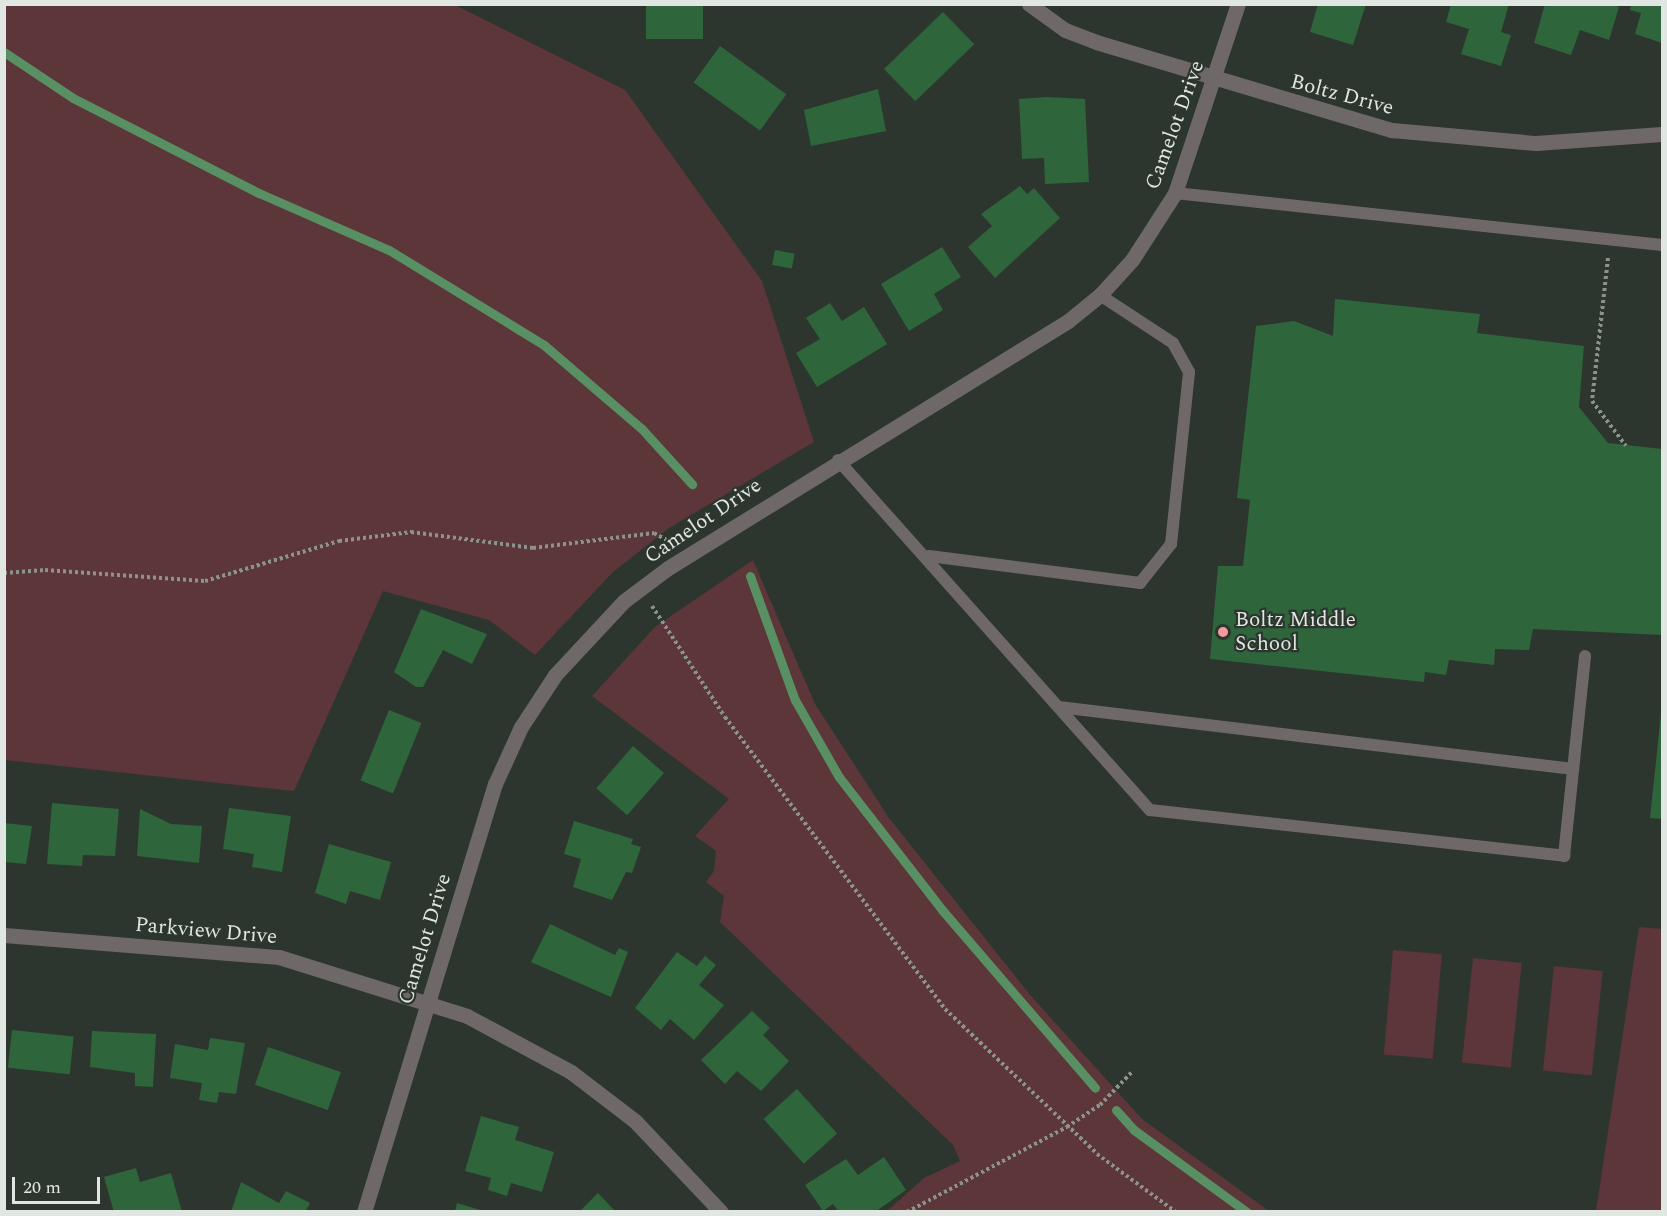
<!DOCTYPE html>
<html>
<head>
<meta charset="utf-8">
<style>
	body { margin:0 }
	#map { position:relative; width:1667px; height:1216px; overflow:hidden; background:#2d362e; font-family:Spectral,serif }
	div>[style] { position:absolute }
	.green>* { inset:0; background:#5c3638; transform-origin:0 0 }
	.stream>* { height:9px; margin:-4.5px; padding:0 4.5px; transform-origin:4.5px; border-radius:4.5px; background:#589063 }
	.building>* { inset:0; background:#2e653b; transform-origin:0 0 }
	.path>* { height:4px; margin-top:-2px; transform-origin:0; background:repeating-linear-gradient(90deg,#8c938d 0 3px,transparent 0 6px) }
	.service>* { height:12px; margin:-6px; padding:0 6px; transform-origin:6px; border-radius:6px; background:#6f6868 }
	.minor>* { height:15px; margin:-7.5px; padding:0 7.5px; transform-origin:7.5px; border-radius:7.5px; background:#6f6868 }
	.dots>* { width:16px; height:16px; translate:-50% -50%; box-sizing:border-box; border:3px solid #2d362e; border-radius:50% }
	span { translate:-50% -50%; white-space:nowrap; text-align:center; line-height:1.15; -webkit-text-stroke:4.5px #2d362e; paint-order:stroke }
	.street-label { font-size:21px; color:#e0e6e1 }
	.poi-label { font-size:21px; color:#e0e6e1 }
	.left { translate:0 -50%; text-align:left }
	.frame { position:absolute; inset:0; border:6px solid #e0e6e1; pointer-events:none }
	.scale { position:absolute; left:12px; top:1177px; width:88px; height:27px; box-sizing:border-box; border:3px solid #e0e6e1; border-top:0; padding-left:8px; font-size:18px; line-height:21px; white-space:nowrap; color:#e0e6e1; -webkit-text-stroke:4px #2d362e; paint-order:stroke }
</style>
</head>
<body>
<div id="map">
	<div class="green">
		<i style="clip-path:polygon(5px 4px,455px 5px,625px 90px,762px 281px,814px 442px,669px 528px,613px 572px,535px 655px,489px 620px,383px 591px,294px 791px,5px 760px)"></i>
		<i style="clip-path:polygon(753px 560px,815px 704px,889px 818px,1031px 996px,1142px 1119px,1269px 1211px,887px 1211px,924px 1178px,960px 1161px,953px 1145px,720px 922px,724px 896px,706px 882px,714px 871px,716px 851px,695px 836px,729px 799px,592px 696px,655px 627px)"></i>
		<i style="clip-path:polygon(1639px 927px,1662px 929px,1662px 1211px,1596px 1211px)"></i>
		<i style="left:1393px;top:950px;width:49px;height:105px;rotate:5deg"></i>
		<i style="left:1473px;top:958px;width:49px;height:105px;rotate:6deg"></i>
		<i style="left:1554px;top:966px;width:49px;height:105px;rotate:6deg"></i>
	</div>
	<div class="stream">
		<i style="left:4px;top:52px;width:83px;rotate:33.7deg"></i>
		<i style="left:73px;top:98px;width:209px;rotate:27.1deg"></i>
		<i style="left:259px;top:193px;width:142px;rotate:23.7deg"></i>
		<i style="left:389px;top:250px;width:182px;rotate:31.5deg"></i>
		<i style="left:544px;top:345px;width:128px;rotate:40.6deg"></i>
		<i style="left:641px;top:428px;width:76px;rotate:47.7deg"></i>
		<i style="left:750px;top:576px;width:132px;rotate:70.1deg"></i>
		<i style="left:795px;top:700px;width:89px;rotate:60.3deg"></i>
		<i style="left:839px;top:777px;width:170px;rotate:52.2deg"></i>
		<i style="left:943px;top:911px;width:233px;rotate:49.3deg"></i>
		<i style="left:1116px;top:1110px;width:27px;rotate:48deg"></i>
		<i style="left:1134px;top:1130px;width:140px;rotate:36deg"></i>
	</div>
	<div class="building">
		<i style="left:646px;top:4px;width:57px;height:35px"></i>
		<i style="clip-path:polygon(1318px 4px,1366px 4px,1353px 45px,1310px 32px)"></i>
		<i style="clip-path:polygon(1451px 4px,1509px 4px,1501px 32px,1511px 35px,1501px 66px,1461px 54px,1469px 29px,1446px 22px)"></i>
		<i style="clip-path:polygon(1545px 4px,1611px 4px,1619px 7px,1609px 40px,1580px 30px,1571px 55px,1534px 43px)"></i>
		<i style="clip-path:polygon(1631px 4px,1662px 4px,1662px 43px,1635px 34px,1641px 13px,1630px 10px)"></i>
		<i style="left:943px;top:12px;width:45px;height:82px;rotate:46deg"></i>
		<i style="left:720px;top:46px;width:82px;height:45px;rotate:36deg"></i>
		<i style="clip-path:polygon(878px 89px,886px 131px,811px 146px,804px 110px)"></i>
		<i style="clip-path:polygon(1047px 97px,1085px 99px,1089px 182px,1045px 184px,1044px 158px,1022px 159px,1019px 99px)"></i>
		<i style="clip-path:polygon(1020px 186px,1027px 194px,1034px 188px,1060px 218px,995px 278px,968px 247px,992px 226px,981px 214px)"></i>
		<i style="clip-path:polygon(942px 247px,961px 277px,934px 294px,943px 310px,909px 331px,881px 284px)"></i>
		<i style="left:775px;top:250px;width:20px;height:15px;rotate:11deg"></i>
		<i style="clip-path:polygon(1335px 299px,1480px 314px,1477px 333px,1584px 346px,1579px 407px,1608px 443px,1662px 449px,1662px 635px,1533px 629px,1529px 650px,1495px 649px,1494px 665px,1449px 660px,1446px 675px,1425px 672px,1424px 682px,1210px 659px,1218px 566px,1243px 566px,1250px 500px,1237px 498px,1256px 326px,1294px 321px,1333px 336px)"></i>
		<i style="clip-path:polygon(830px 303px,842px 321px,864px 307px,887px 344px,817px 387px,796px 353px,820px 339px,806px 318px)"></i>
		<i style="clip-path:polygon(421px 609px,487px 634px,472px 664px,443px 650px,423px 687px,416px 687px,394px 672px)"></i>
		<i style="left:389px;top:710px;width:35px;height:76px;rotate:22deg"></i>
		<i style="clip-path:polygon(1661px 714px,1662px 714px,1662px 819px,1650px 818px)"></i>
		<i style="left:633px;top:746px;width:41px;height:56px;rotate:41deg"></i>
		<i style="clip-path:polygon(52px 803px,119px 809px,115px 856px,83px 855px,82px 866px,47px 864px)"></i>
		<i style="clip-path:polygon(229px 808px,291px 816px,282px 872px,252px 867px,254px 854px,223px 849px)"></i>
		<i style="clip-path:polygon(140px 809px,171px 824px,202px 826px,199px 863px,137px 856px)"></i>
		<i style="clip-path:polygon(574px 821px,633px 839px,631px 844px,641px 847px,632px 873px,626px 872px,612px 900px,573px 887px,581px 859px,564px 854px)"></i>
		<i style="clip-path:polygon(4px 823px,32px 826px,26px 864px,4px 862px)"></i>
		<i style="clip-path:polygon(329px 844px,391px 862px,380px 900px,350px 891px,346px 904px,315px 893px)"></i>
		<i style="clip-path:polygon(550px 924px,615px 955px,619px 948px,628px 952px,611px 997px,531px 962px)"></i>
		<i style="clip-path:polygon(677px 952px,697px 966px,705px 956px,716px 965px,699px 985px,724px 1005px,694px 1040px,670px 1019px,661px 1030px,635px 1008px)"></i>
		<i style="clip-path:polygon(752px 1011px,770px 1028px,763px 1035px,789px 1061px,761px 1091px,737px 1071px,725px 1084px,701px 1060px)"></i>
		<i style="left:12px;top:1030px;width:62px;height:38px;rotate:6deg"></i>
		<i style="clip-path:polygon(92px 1031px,156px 1034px,153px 1087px,135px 1086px,135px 1073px,90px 1067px)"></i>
		<i style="clip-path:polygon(210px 1038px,245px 1043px,236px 1094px,219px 1092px,217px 1103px,199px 1100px,202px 1083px,170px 1078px,175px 1044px,208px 1050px)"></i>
		<i style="left:268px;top:1047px;width:77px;height:40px;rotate:19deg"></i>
		<i style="left:797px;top:1089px;width:60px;height:45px;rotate:48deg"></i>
		<i style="clip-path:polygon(481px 1116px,519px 1127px,515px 1140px,554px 1152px,542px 1192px,511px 1183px,507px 1196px,488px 1190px,491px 1178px,465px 1171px)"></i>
		<i style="clip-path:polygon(884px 1157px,906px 1190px,875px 1212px,839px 1212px,833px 1204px,823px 1211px,805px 1185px,846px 1159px,858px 1175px)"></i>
		<i style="clip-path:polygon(136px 1168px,140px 1182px,171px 1173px,182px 1212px,114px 1212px,104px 1177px)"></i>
		<i style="clip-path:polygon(241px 1182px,279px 1203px,286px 1191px,310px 1203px,305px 1212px,231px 1212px)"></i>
		<i style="clip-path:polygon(598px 1193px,616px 1212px,579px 1212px)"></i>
		<i style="clip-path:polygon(457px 1203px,484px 1211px,484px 1212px,455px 1212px)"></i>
	</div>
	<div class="path">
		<i style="left:1608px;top:258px;width:144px;rotate:96.4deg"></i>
		<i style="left:1592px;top:401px;width:56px;rotate:52.9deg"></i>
		<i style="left:4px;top:573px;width:41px;rotate:-4.2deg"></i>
		<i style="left:45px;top:570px;width:160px;rotate:3.9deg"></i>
		<i style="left:205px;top:581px;width:140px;rotate:-16.6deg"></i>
		<i style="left:339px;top:541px;width:73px;rotate:-7.1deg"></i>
		<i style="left:411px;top:532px;width:123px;rotate:7.5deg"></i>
		<i style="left:533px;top:548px;width:122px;rotate:-7.1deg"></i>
		<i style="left:654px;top:533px;width:18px;rotate:29deg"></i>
		<i style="left:652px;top:606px;width:133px;rotate:56.7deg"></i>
		<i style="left:725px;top:717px;width:366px;rotate:53deg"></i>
		<i style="left:945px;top:1009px;width:210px;rotate:43.6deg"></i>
		<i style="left:1097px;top:1154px;width:98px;rotate:36.3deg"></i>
		<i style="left:907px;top:1212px;width:181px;rotate:-28deg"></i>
		<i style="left:1067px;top:1127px;width:40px;rotate:-34deg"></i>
		<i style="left:1100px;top:1105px;width:46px;rotate:-45.9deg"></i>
	</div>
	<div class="service">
		<i style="left:1175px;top:193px;width:490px;rotate:6.1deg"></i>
		<i style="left:838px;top:460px;width:469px;rotate:48.3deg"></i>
		<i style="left:1150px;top:810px;width:417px;rotate:6.3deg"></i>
		<i style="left:1564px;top:856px;width:201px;rotate:-84deg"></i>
		<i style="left:929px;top:556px;width:213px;rotate:7.3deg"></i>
		<i style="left:1140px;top:583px;width:50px;rotate:-51.5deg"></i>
		<i style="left:1171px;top:544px;width:173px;rotate:-84deg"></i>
		<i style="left:1189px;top:372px;width:33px;rotate:-119deg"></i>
		<i style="left:1173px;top:343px;width:87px;rotate:-146.7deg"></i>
		<i style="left:1059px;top:707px;width:518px;rotate:6.88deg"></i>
	</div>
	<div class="minor">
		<i style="left:1029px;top:4px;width:44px;rotate:35.8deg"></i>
		<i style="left:1065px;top:30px;width:33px;rotate:21deg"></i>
		<i style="left:1096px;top:42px;width:309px;rotate:16.6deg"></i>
		<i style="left:1392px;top:130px;width:145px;rotate:5.2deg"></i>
		<i style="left:1536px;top:143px;width:126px;rotate:-4.1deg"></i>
		<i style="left:4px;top:935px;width:276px;rotate:4.6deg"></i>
		<i style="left:279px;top:957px;width:197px;rotate:17.4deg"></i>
		<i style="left:467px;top:1016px;width:118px;rotate:28.3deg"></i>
		<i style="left:571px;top:1072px;width:81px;rotate:37.4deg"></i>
		<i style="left:635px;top:1121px;width:125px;rotate:46.6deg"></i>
		<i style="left:364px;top:1212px;width:448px;rotate:-73deg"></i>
		<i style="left:495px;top:784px;width:63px;rotate:-65.5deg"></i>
		<i style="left:521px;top:727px;width:62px;rotate:-56.8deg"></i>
		<i style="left:555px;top:675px;width:101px;rotate:-47deg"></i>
		<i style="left:624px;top:601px;width:55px;rotate:-36.9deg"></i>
		<i style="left:668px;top:568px;width:470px;rotate:-31.7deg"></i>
		<i style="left:1068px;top:321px;width:41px;rotate:-39.1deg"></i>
		<i style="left:1100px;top:295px;width:47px;rotate:-47.6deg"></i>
		<i style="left:1132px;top:260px;width:80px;rotate:-57.3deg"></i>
		<i style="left:1175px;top:193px;width:199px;rotate:-71.6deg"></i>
	</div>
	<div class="dots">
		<i style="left:1223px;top:632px;background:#f49b9f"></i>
	</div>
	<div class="street-label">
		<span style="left:1342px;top:95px;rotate:15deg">Boltz Drive</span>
		<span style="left:1175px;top:125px;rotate:-70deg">Camelot Drive</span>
		<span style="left:703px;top:521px;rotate:-34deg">Camelot Drive</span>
		<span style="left:206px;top:931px;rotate:5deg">Parkview Drive</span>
		<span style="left:425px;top:939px;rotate:-73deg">Camelot Drive</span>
	</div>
	<div class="poi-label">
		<span class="left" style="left:1235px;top:632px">Boltz Middle<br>School</span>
	</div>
	<div class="frame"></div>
	<div class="scale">20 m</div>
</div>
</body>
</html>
